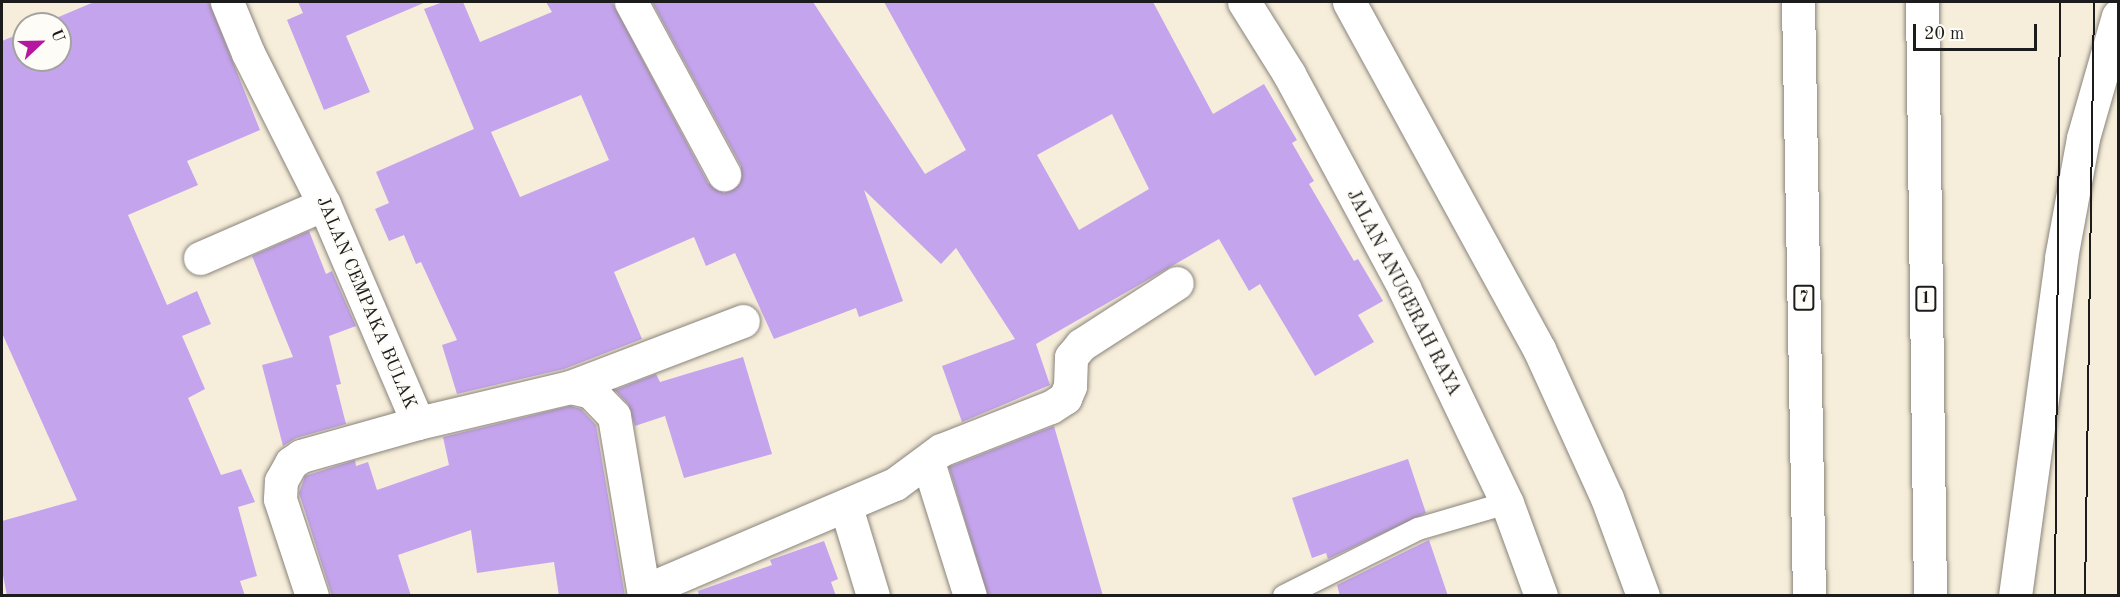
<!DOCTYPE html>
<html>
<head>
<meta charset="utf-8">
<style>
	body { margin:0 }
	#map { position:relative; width:2120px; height:597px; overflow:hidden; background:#f6edda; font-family:"Old Standard TT",serif }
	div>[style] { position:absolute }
	.building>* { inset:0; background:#c5a4ee }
	.roads { filter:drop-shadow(0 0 2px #89847b) drop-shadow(0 0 2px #89847b) }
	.lane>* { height:22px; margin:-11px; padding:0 11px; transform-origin:11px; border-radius:11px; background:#fff }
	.street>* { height:33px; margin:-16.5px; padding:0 16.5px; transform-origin:16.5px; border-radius:16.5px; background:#fff }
	.secondary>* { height:33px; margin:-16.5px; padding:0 16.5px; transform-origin:16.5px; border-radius:16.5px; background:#fff }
	.highway>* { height:33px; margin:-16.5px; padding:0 16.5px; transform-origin:16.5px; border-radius:16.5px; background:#fff }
	.tram>* { height:1.5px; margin:-0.75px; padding:0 0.75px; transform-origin:0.75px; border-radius:0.75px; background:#1c1c1c }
	span { translate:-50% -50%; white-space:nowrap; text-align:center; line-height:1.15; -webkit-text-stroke:4.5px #fdfcf7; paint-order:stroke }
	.shield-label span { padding:2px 4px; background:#fdfcf7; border:2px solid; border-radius:4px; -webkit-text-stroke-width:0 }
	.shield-label { font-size:16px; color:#1c1c1c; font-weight:700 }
	.street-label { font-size:18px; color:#1c1c1c }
	.frame { position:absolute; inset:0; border:3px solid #1c1c1c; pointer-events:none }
	.north { position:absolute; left:12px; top:12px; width:60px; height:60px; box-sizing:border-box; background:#fdfcf7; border:2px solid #a3a29f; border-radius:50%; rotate:68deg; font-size:16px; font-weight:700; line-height:24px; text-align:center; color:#1c1c1c }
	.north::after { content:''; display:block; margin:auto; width:21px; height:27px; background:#b5179e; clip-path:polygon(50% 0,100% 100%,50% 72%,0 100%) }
	.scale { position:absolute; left:1913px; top:24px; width:124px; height:27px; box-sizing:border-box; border:3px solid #1c1c1c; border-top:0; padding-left:8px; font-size:18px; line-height:21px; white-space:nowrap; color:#1c1c1c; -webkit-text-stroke:4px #fdfcf7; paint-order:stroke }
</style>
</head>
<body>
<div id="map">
	<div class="building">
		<i style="clip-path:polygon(94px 2px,209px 2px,260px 130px,187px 161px,198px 185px,128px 215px,167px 305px,197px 291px,211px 324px,182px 336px,205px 389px,188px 398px,221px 475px,241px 469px,255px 502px,238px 507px,257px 576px,240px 581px,245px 596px,7px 596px,2px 570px,2px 521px,77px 500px,2px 333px,2px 41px,24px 32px,24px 60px,60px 60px,60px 24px,42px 24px)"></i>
		<i style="clip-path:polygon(298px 2px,426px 2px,346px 36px,370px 92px,324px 110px,287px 20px,303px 13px)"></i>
		<i style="clip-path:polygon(evenodd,443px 2px,463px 2px,480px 42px,552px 12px,546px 2px,612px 2px,708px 183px,724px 193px,740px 184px,741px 166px,652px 2px,813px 2px,925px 174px,966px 150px,884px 2px,1153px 2px,1213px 114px,1264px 84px,1297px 140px,1292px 143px,1314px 181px,1309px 184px,1354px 261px,1358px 259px,1383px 301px,1358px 315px,1374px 342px,1315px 376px,1260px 284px,1249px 291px,1219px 239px,1036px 344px,1050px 385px,962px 422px,942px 366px,1015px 339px,956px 248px,941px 264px,864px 190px,903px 301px,859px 317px,856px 308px,774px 339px,735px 253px,706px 266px,694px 237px,614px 272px,642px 339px,564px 369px,457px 394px,442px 345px,457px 340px,421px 262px,416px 264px,404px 235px,389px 241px,375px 209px,389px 203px,376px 172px,474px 129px,424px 9px,443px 2px,581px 95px,609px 160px,520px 197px,491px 132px,581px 95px,443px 2px,1112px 114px,1149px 189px,1079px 230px,1037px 155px,1112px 114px)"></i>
		<i style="clip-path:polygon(309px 231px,326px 274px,332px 271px,356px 326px,329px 336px,341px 384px,336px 385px,346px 424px,296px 438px,283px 446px,262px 365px,293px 357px,252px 256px)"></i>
		<i style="clip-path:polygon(743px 357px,772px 454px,684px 478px,665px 416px,635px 426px,628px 404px,615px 390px,656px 374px,660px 382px)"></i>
		<i style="clip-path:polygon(570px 406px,581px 409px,596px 425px,625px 596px,559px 596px,554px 562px,477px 573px,471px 530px,398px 555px,411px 596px,332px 596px,299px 493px,305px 476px,355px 460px,356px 466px,368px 462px,377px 490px,449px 465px,443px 437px)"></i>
		<i style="clip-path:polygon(1054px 426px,1103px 596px,988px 596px,949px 467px)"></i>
		<i style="clip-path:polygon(1408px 459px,1426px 513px,1328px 559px,1326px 553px,1312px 558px,1292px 498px)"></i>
		<i style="clip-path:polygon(1429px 540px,1448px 596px,1340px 596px,1337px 585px)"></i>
		<i style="clip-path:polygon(824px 541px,838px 579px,831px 582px,836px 596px,699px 596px,698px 591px,772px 565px,770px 560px)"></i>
	</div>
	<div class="roads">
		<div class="lane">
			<i style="left:1284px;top:596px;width:150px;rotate:-26.6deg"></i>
			<i style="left:1418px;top:529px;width:93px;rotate:-16.3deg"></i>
		</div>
		<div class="street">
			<i style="left:227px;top:2px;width:55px;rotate:67.6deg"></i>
			<i style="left:248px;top:53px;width:169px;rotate:63.3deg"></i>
			<i style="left:324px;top:204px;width:238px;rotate:66.8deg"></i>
			<i style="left:631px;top:2px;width:196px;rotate:61.6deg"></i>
			<i style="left:200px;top:258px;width:135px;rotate:-23.5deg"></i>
			<i style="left:570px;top:387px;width:185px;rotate:-20.9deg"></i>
			<i style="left:928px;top:462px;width:140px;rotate:72.6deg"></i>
			<i style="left:846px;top:507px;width:93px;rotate:73.1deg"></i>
			<i style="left:644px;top:591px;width:273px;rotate:-23.1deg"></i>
			<i style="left:895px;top:484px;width:57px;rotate:-36.5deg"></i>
			<i style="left:941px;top:450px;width:118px;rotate:-21.4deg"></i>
			<i style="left:1051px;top:407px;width:17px;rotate:-33deg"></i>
			<i style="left:1065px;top:398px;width:13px;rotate:-67deg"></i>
			<i style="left:1070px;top:386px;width:29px;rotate:-88deg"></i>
			<i style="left:1071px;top:357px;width:16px;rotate:-50deg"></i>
			<i style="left:1081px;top:345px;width:114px;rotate:-32.9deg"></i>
			<i style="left:312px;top:596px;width:102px;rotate:-108.3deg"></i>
			<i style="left:280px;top:499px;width:18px;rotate:-87deg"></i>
			<i style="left:281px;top:481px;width:21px;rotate:-61deg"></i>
			<i style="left:291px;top:463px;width:12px;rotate:-35deg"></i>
			<i style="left:301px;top:456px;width:122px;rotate:-15.8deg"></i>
			<i style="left:418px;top:423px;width:156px;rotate:-13.3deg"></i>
			<i style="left:570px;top:387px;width:22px;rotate:13deg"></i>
			<i style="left:591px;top:392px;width:33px;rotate:46deg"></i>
			<i style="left:614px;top:416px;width:182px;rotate:80.5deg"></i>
		</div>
		<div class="secondary">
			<i style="left:1244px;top:2px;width:85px;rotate:58deg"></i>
			<i style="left:1289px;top:74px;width:243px;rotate:61.7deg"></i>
			<i style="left:1404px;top:288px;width:238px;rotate:64.4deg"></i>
			<i style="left:1507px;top:503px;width:99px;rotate:69.9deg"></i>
		</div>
		<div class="highway">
			<i style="left:1349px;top:2px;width:396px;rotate:61.3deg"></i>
			<i style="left:1539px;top:349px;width:164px;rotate:65.5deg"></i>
			<i style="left:1607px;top:498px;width:104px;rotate:69.8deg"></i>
			<i style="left:1798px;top:2px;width:594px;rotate:88.94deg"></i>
			<i style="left:1922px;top:2px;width:594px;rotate:89.23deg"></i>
			<i style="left:2015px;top:596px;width:341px;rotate:-82.2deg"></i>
			<i style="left:2061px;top:258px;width:122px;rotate:-79.6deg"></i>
			<i style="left:2083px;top:138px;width:127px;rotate:-74deg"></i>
		</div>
	</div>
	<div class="tram">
		<i style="left:2055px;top:596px;width:594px;rotate:-89.52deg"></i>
		<i style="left:2085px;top:596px;width:594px;rotate:-89.13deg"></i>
	</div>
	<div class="shield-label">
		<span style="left:1804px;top:298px">7</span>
		<span style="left:1926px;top:299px">1</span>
	</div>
	<div class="street-label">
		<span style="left:1403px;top:293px;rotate:63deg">JALAN ANUGERAH RAYA</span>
		<span style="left:366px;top:303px;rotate:67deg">JALAN CEMPAKA BULAK</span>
	</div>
	<div class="frame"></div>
	<div class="north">U</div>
	<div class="scale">20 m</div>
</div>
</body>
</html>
